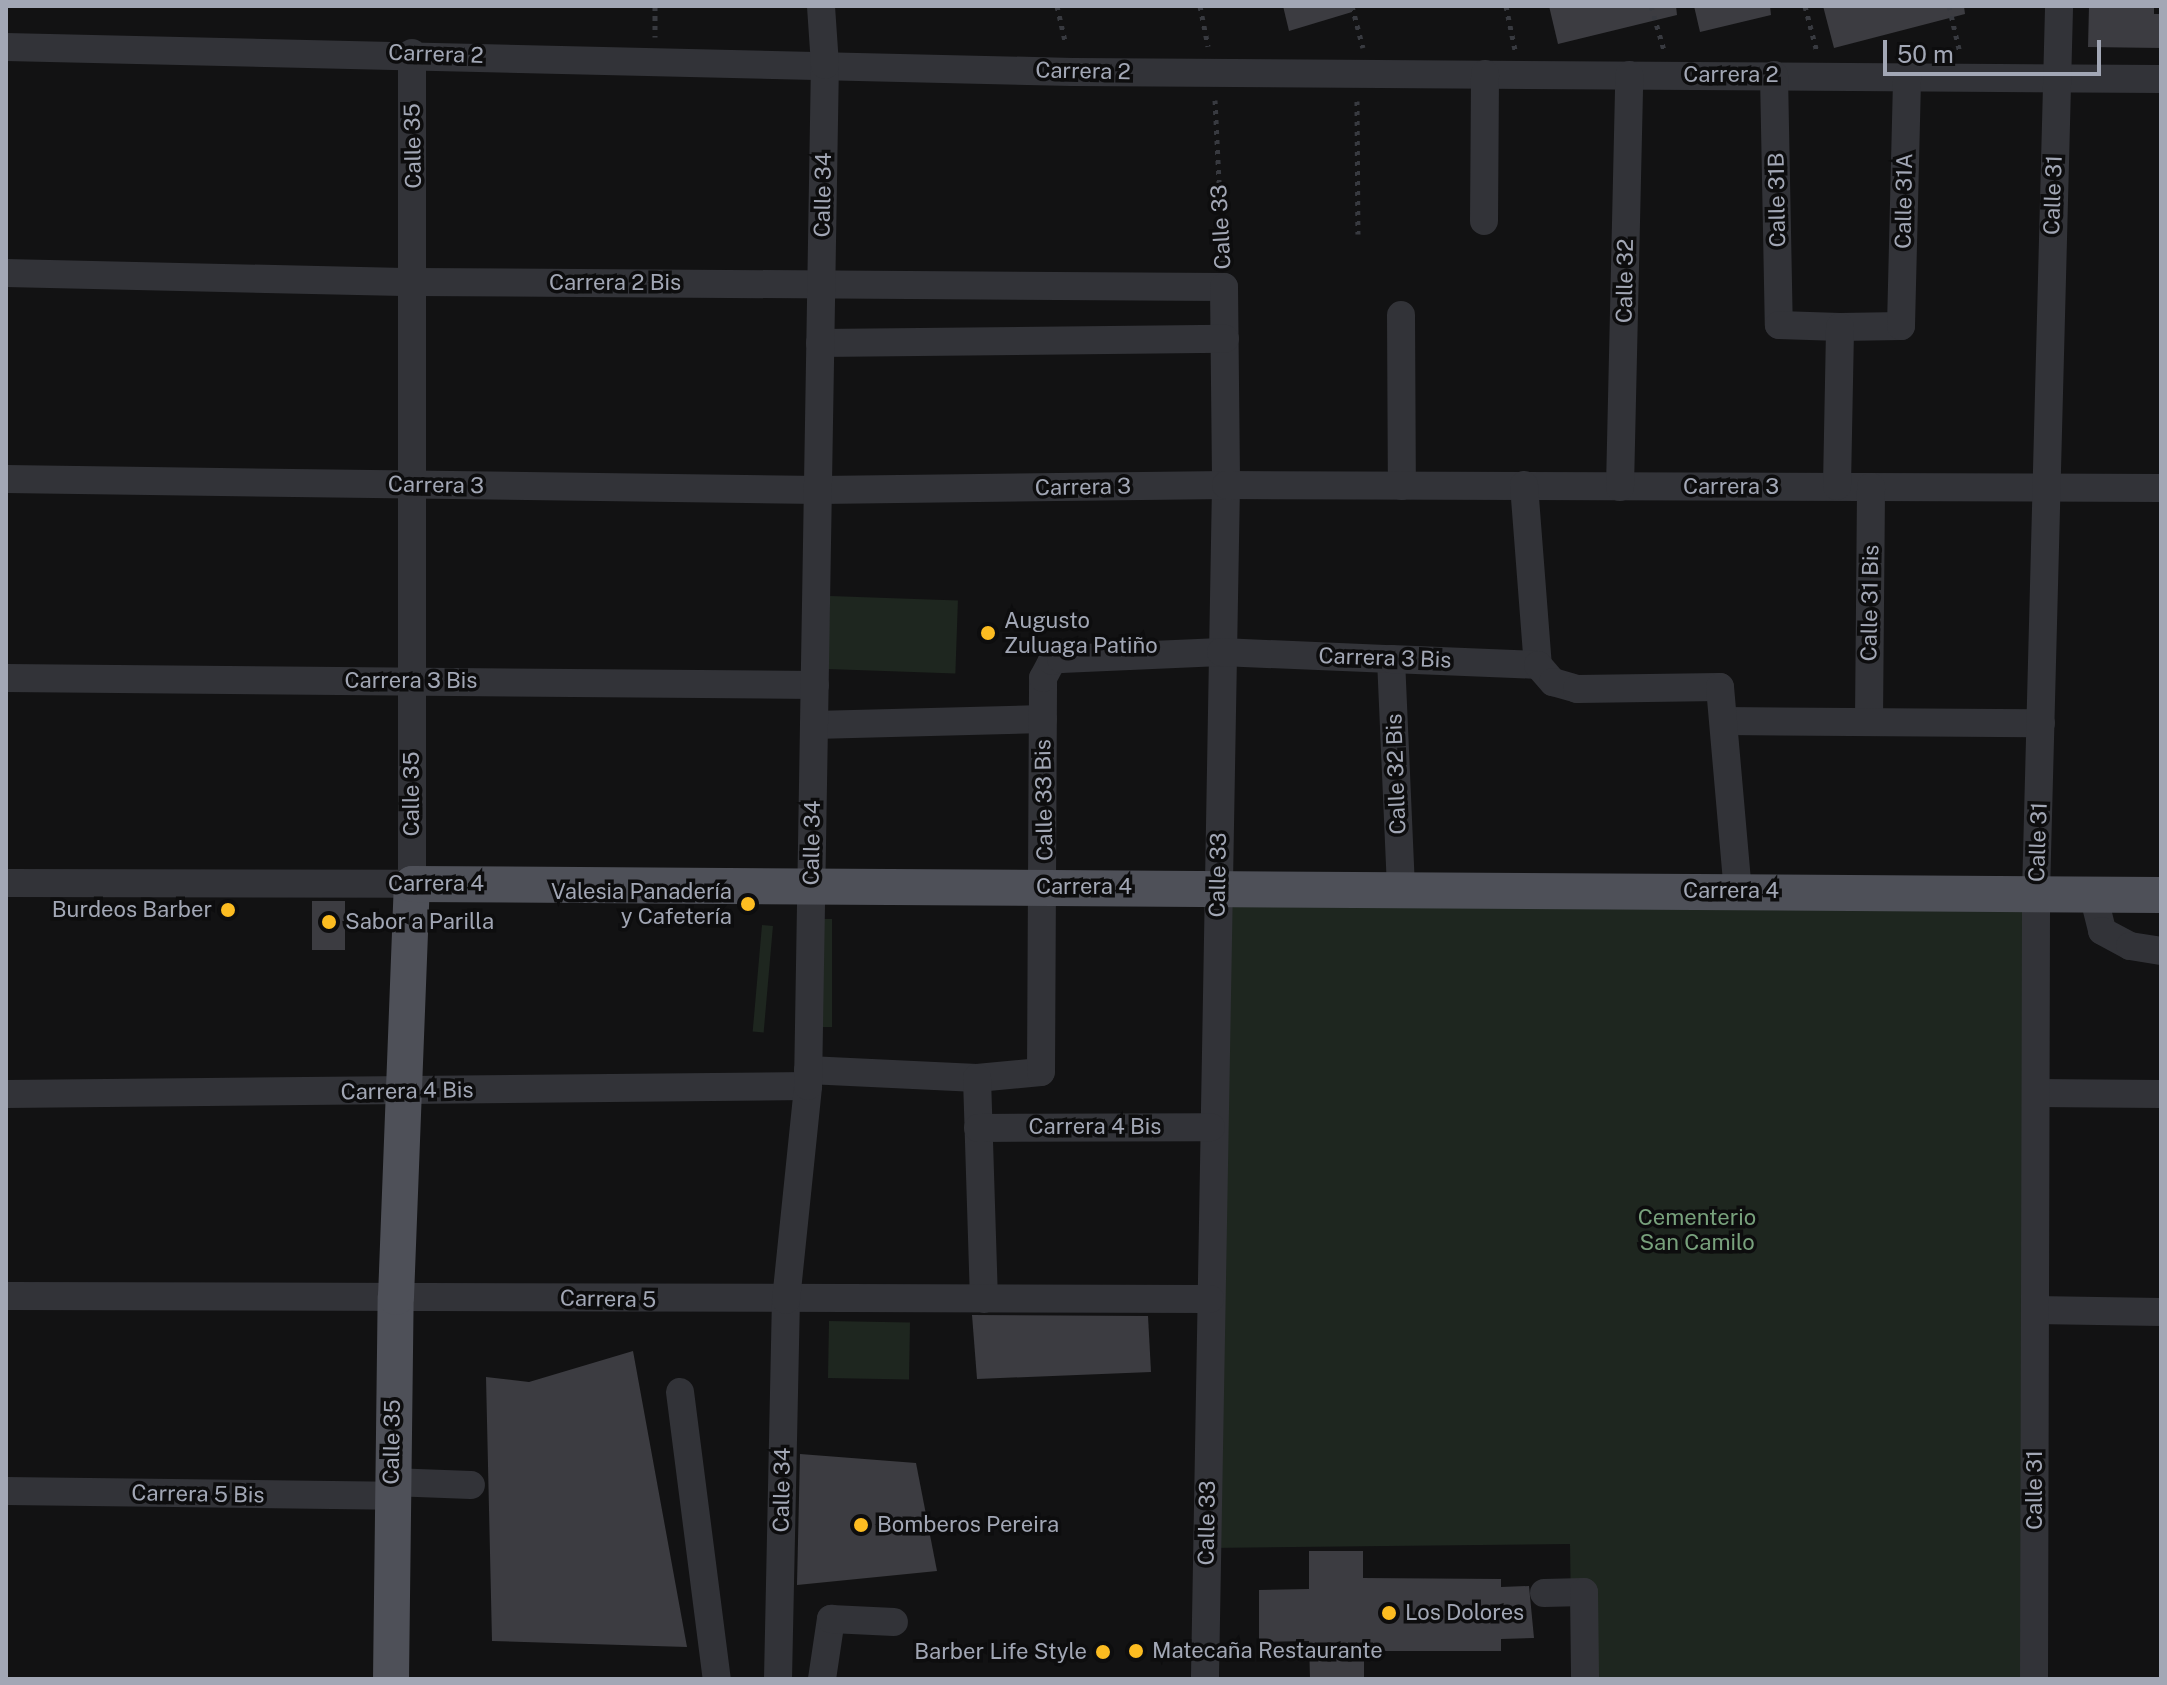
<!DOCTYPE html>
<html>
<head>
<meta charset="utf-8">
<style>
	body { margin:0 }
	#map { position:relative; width:2167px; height:1685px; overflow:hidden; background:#121213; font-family:"Public Sans",sans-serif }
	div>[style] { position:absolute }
	.green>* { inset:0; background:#1e261f; transform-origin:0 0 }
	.building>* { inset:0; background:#3c3c41; transform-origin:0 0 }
	.path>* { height:5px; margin-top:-2.5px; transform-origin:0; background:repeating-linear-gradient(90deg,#383a40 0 4px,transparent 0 10px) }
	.minor>* { height:28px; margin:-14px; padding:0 14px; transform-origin:14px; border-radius:14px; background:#323338 }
	.major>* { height:36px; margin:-18px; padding:0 18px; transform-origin:18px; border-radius:18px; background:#4e5058 }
	.dots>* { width:22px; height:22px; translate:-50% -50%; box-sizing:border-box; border:4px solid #0d0d0e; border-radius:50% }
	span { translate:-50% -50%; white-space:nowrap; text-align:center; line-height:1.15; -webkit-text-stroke:7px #0d0d0e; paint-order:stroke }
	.street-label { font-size:22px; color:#a2a7b5 }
	.poi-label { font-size:22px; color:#a2a7b5 }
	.left { translate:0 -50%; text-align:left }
	.right { translate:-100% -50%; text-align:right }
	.park-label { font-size:22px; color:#78a17c }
	.frame { position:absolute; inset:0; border:8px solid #a2a7b5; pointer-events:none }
	.scale { position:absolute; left:1883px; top:40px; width:218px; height:36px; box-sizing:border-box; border:4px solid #a2a7b5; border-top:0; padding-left:10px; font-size:24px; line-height:28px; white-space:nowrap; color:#a2a7b5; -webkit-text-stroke:6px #0d0d0e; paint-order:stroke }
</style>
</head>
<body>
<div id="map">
	<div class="green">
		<i style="left:830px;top:596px;width:128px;height:73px;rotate:2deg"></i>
		<i style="clip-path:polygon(1219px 888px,2036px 893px,2034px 1679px,1572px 1679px,1570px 1544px,1207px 1548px)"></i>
		<i style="left:832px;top:919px;width:108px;height:10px;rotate:90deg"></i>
		<i style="left:762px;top:925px;width:11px;height:107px;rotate:5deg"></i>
		<i style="left:829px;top:1321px;width:81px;height:57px;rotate:1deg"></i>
	</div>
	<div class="building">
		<i style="clip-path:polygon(1283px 6px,1352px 6px,1352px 12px,1289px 31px)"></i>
		<i style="clip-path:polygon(1549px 6px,1676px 6px,1677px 15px,1558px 44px)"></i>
		<i style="clip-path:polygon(1694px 6px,1770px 6px,1771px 15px,1700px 32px)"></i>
		<i style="clip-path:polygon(1823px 6px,1964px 6px,1965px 14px,1834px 48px)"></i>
		<i style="clip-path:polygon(2089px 6px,2154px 6px,2154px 14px,2161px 14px,2161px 48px,2088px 47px)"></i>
		<i style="left:312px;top:901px;width:33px;height:49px"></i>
		<i style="clip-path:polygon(972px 1315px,1148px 1316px,1151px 1372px,977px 1379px)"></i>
		<i style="clip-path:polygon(633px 1351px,687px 1647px,492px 1641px,486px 1377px,529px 1382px)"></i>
		<i style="clip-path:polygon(800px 1454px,916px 1463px,937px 1571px,797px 1585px)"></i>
		<i style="clip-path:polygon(1309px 1551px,1363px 1551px,1363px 1578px,1501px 1579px,1501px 1587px,1529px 1586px,1534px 1638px,1501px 1639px,1501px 1651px,1364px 1651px,1364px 1679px,1310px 1679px,1309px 1641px,1259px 1642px,1259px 1590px,1309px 1589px)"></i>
	</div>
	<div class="path">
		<i style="left:655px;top:6px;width:31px;rotate:90deg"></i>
		<i style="left:1057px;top:6px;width:39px;rotate:77deg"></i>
		<i style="left:1200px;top:6px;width:41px;rotate:78.7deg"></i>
		<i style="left:1352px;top:6px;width:43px;rotate:75.3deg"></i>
		<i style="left:1506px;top:6px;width:45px;rotate:78.4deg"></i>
		<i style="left:1651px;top:6px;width:46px;rotate:73.5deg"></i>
		<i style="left:1805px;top:6px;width:48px;rotate:75.4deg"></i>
		<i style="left:1949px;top:6px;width:48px;rotate:76.8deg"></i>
		<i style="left:1215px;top:100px;width:162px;rotate:87.2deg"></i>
		<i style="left:1357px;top:101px;width:133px;rotate:89.6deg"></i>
	</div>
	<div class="minor">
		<i style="left:6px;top:47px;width:1067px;rotate:1.34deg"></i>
		<i style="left:1073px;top:72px;width:1088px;rotate:0.37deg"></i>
		<i style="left:1774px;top:75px;width:250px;rotate:88.9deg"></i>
		<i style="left:1779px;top:325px;width:61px;rotate:1.9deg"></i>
		<i style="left:1840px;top:327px;width:61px;rotate:-0.9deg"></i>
		<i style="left:1901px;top:326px;width:250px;rotate:-88.6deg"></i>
		<i style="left:1484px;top:221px;width:147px;rotate:-89.6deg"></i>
		<i style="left:6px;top:273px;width:409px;rotate:1.3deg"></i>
		<i style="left:415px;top:282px;width:809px;rotate:0.35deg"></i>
		<i style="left:1224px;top:287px;width:198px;rotate:89.4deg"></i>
		<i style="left:1226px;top:485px;width:1194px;rotate:91.01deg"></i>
		<i style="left:1401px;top:315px;width:171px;rotate:89.7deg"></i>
		<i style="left:820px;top:343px;width:405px;rotate:-0.6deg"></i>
		<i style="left:6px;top:479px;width:813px;rotate:0.78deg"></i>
		<i style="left:819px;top:490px;width:407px;rotate:-0.7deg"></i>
		<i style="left:1226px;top:485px;width:935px;rotate:0.18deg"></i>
		<i style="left:1524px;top:485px;width:181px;rotate:85.6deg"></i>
		<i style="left:1837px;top:486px;width:159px;rotate:-88.9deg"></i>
		<i style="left:1620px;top:487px;width:412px;rotate:-88.7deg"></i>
		<i style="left:1391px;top:659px;width:230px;rotate:87.5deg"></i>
		<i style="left:6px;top:678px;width:809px;rotate:0.5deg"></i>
		<i style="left:1869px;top:720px;width:233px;rotate:-89.5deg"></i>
		<i style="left:1724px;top:721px;width:317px;rotate:0.4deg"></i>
		<i style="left:814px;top:725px;width:229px;rotate:-1.5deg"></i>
		<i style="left:6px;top:883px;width:406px;rotate:0.1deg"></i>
		<i style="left:412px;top:884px;width:831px;rotate:-90deg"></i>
		<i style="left:2093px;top:894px;width:38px;rotate:76deg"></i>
		<i style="left:2102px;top:931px;width:32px;rotate:28deg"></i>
		<i style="left:2130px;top:946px;width:31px;rotate:9deg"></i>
		<i style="left:808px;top:1070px;width:169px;rotate:2.7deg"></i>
		<i style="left:977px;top:1078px;width:64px;rotate:-5.4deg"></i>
		<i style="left:1041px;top:1072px;width:394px;rotate:-89.7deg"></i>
		<i style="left:1043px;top:678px;width:19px;rotate:-62deg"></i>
		<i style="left:1052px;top:661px;width:9px;rotate:-13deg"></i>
		<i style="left:1061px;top:659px;width:160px;rotate:-2.5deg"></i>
		<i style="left:1221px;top:652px;width:170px;rotate:2.4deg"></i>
		<i style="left:1391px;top:659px;width:147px;rotate:2.3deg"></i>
		<i style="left:1538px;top:665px;width:23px;rotate:49deg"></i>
		<i style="left:1553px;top:682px;width:25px;rotate:16deg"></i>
		<i style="left:1577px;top:689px;width:143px;rotate:-0.8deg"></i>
		<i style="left:1720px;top:687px;width:205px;rotate:85deg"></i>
		<i style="left:977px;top:1078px;width:221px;rotate:88.2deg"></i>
		<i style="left:2036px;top:1093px;width:125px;rotate:0.5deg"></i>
		<i style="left:6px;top:1094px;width:802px;rotate:-0.57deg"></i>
		<i style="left:978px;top:1128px;width:233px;rotate:-0.2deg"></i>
		<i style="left:6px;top:1296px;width:1204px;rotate:0.14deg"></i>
		<i style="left:2035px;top:1310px;width:126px;rotate:0.9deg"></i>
		<i style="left:680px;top:1392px;width:289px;rotate:82.7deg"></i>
		<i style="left:391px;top:1482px;width:80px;rotate:2.1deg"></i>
		<i style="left:6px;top:1491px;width:385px;rotate:0.7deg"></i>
		<i style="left:1544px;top:1593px;width:40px;rotate:-1.4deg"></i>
		<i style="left:1584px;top:1592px;width:87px;rotate:89.3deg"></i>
		<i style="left:778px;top:1679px;width:379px;rotate:-88.8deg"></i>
		<i style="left:786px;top:1300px;width:215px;rotate:-84.1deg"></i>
		<i style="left:808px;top:1086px;width:1021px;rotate:-89.05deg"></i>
		<i style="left:825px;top:65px;width:59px;rotate:-93.9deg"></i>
		<i style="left:822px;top:1679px;width:61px;rotate:-81.5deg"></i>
		<i style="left:831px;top:1619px;width:63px;rotate:2.7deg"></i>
		<i style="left:2034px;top:1679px;width:786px;rotate:-89.85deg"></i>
		<i style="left:2036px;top:893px;width:887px;rotate:-88.51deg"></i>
	</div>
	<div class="major">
		<i style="left:391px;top:1679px;width:382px;rotate:-89.3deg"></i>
		<i style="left:396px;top:1297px;width:413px;rotate:-87.8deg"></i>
		<i style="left:412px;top:884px;width:1749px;rotate:0.36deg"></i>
	</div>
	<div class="dots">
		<i style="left:988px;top:633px;background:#fcbc21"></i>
		<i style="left:748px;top:904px;background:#fcbc21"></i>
		<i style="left:228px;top:910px;background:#fcbc21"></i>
		<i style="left:329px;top:922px;background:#fcbc21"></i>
		<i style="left:861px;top:1525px;background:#fcbc21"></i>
		<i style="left:1389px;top:1613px;background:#fcbc21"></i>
		<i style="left:1136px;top:1651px;background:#fcbc21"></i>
		<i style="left:1103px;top:1652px;background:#fcbc21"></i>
	</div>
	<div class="street-label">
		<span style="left:436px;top:54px;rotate:2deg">Carrera 2</span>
		<span style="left:1083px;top:71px;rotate:1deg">Carrera 2</span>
		<span style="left:1731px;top:75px">Carrera 2</span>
		<span style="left:413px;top:146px;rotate:-91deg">Calle 35</span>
		<span style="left:823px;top:195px;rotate:-89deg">Calle 34</span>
		<span style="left:2053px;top:195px;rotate:-88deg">Calle 31</span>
		<span style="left:1777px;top:200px;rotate:-91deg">Calle 31B</span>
		<span style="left:1904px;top:201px;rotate:-89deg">Calle 31A</span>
		<span style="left:1221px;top:227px;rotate:-93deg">Calle 33</span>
		<span style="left:1625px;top:281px;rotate:-89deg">Calle 32</span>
		<span style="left:615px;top:283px">Carrera 2 Bis</span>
		<span style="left:436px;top:485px;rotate:1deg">Carrera 3</span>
		<span style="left:1083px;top:487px;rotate:-1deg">Carrera 3</span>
		<span style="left:1731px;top:487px">Carrera 3</span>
		<span style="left:1870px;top:603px;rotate:-89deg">Calle 31 Bis</span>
		<span style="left:1385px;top:658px;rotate:2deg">Carrera 3 Bis</span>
		<span style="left:411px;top:681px">Carrera 3 Bis</span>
		<span style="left:1396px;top:774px;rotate:-92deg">Calle 32 Bis</span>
		<span style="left:412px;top:794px;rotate:-90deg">Calle 35</span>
		<span style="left:1044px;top:800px;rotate:-91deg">Calle 33 Bis</span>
		<span style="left:2038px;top:842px;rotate:-88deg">Calle 31</span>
		<span style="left:812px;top:843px;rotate:-89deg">Calle 34</span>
		<span style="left:1218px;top:875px;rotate:-89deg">Calle 33</span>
		<span style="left:436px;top:884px">Carrera 4</span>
		<span style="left:1084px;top:887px">Carrera 4</span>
		<span style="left:1731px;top:891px">Carrera 4</span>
		<span style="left:407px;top:1091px;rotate:-1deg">Carrera 4 Bis</span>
		<span style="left:1095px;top:1127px">Carrera 4 Bis</span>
		<span style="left:608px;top:1299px;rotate:1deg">Carrera 5</span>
		<span style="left:392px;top:1442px;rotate:-89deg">Calle 35</span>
		<span style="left:782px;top:1490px;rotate:-89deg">Calle 34</span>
		<span style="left:2035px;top:1490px;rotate:-90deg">Calle 31</span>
		<span style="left:198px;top:1494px;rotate:1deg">Carrera 5 Bis</span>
		<span style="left:1207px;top:1523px;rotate:-89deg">Calle 33</span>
	</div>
	<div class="poi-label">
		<span class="left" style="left:1004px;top:633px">Augusto<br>Zuluaga Patiño</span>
		<span class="right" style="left:732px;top:904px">Valesia Panadería<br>y Cafetería</span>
		<span class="right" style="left:212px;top:910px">Burdeos Barber</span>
		<span class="left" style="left:345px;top:922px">Sabor a Parilla</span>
		<span class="left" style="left:877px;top:1525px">Bomberos Pereira</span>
		<span class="left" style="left:1405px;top:1613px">Los Dolores</span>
		<span class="left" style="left:1152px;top:1651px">Matecaña Restaurante</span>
		<span class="right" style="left:1087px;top:1652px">Barber Life Style</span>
	</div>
	<div class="park-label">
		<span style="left:1697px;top:1230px">Cementerio<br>San Camilo</span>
	</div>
	<div class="frame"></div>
	<div class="scale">50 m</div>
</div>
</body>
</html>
